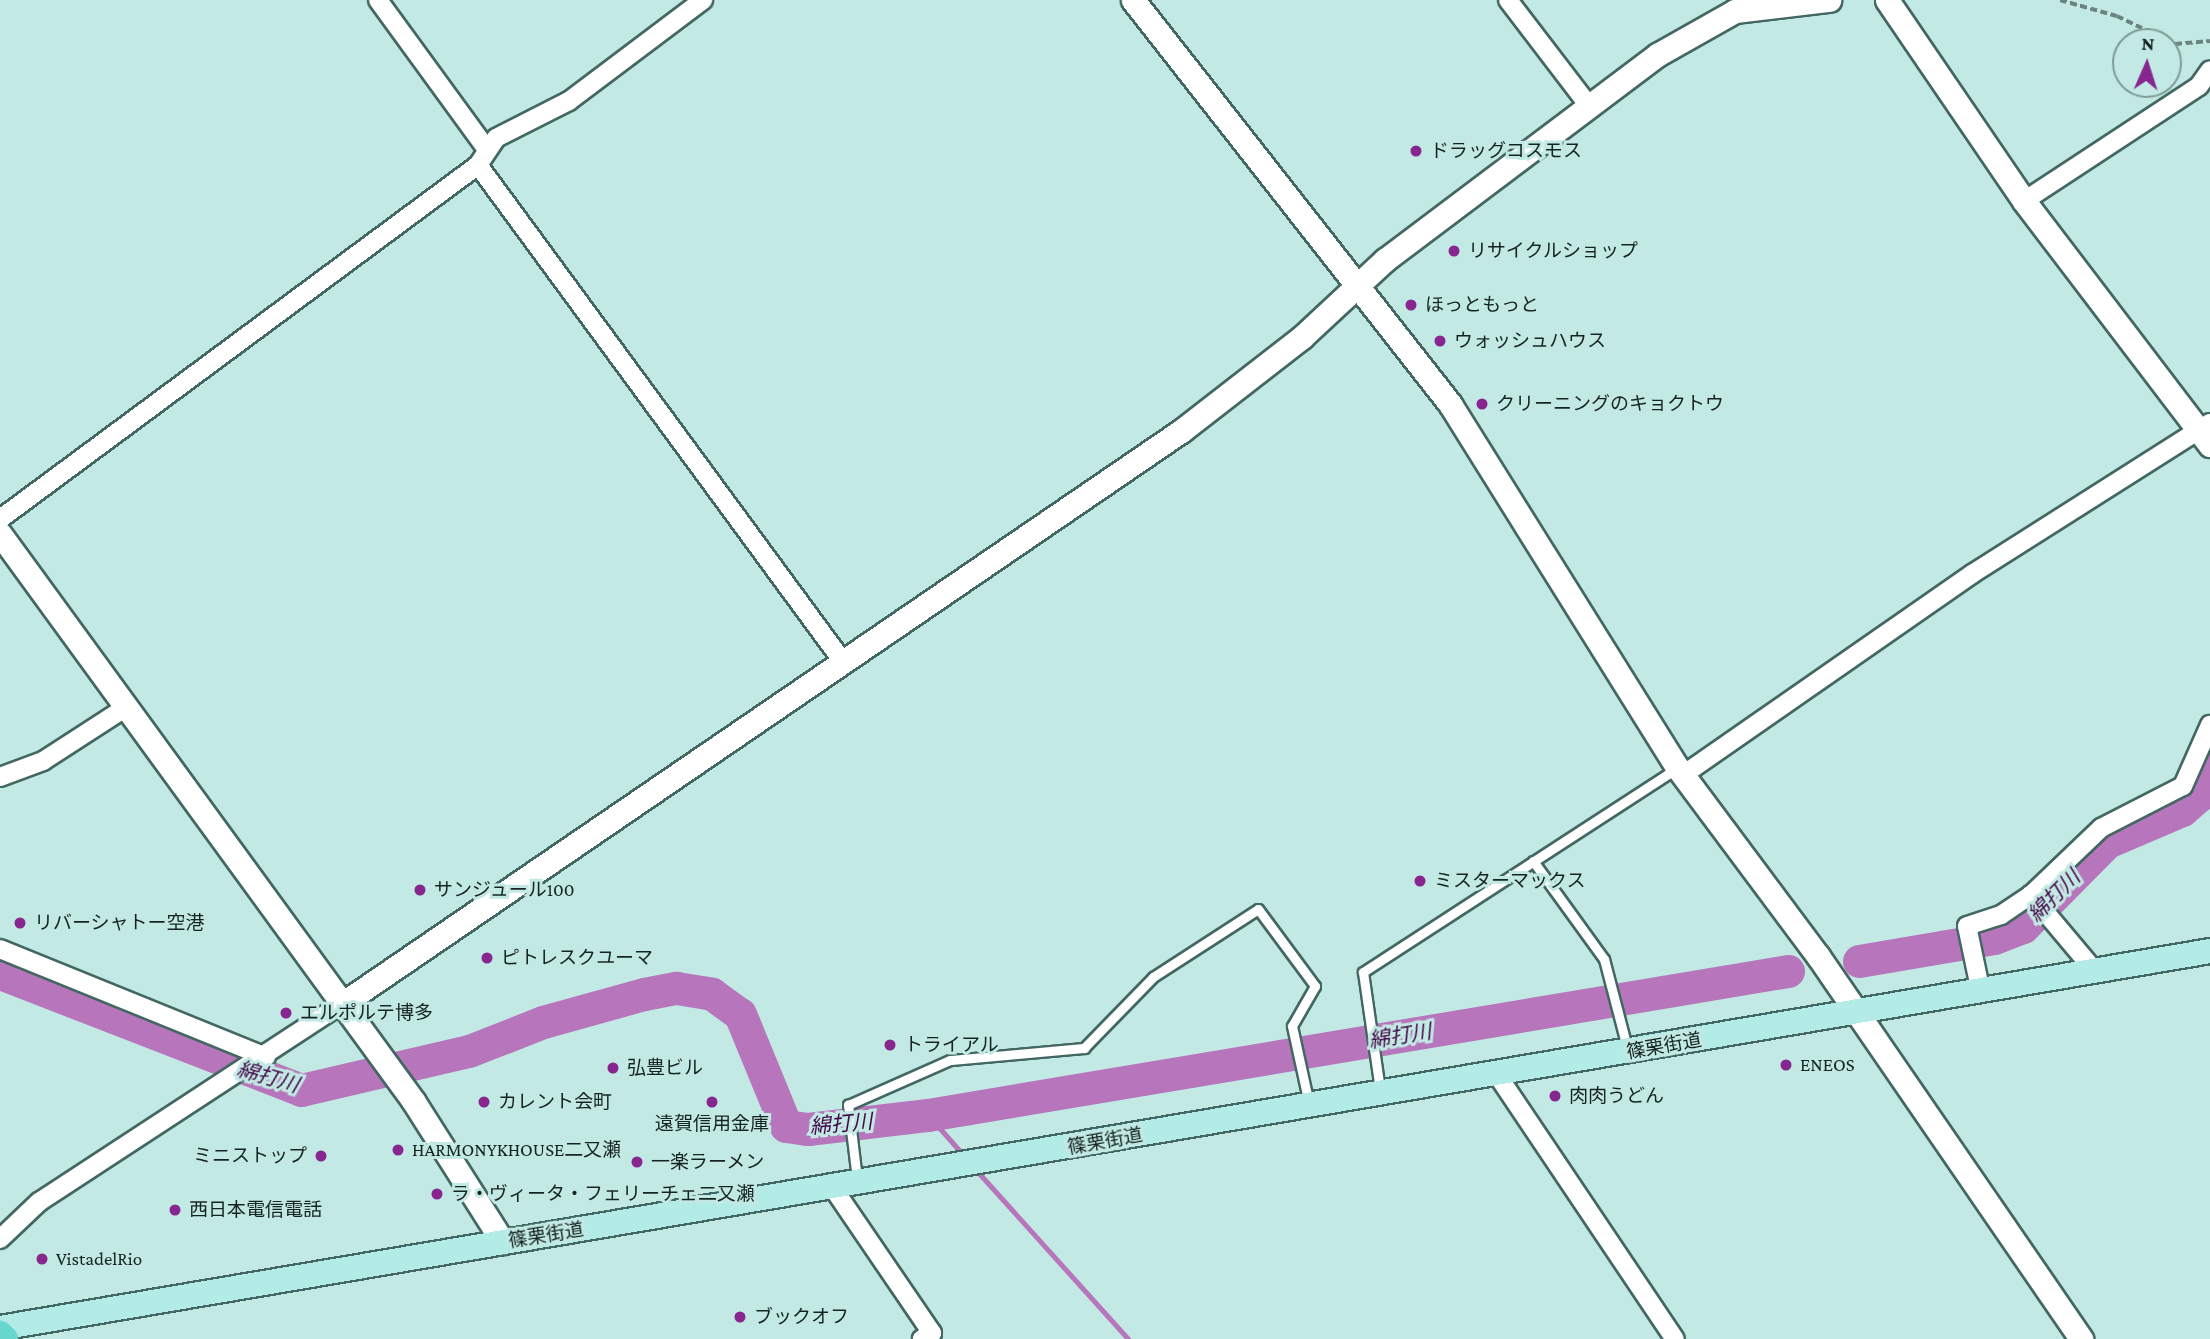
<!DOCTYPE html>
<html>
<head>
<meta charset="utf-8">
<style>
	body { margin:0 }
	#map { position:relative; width:2210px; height:1339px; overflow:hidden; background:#c2e9e3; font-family:"Crimson Pro","Noto Sans JP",serif }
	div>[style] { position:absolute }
	.stream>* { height:5px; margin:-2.5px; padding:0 2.5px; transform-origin:2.5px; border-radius:2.5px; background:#b776bb }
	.river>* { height:33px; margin:-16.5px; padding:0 16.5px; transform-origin:16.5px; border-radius:16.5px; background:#b776bb }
	.path>* { height:3.5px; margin-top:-1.75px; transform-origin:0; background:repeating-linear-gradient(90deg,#6a8481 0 7px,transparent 0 10.5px) }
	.roads { filter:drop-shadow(2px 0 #436762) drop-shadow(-2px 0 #436762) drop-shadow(0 2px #436762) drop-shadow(0 -2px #436762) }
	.service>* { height:9px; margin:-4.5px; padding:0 4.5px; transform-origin:4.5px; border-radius:4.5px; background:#fff }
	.minor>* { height:18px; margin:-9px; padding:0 9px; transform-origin:9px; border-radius:9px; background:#fff }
	.tertiary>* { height:23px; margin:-11.5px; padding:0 11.5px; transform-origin:11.5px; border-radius:11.5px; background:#fff }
	.secondary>* { height:24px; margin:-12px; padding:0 12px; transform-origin:12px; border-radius:12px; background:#b3ebe6 }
	.primary>* { height:28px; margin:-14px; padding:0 14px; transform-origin:14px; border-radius:14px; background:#67d6cd }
	.dots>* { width:19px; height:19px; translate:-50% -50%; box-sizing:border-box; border:4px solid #c2e9e3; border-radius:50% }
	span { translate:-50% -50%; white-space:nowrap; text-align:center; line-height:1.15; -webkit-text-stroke:6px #c2e9e3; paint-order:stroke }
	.poi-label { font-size:19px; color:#152422 }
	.left { translate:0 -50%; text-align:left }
	.right { translate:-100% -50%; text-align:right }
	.street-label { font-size:19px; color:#152422 }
	.water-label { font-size:21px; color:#440649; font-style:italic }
	.north { position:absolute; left:2112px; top:28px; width:70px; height:70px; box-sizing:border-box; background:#c2e9e3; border:2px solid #7d9a96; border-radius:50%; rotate:3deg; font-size:19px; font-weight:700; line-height:28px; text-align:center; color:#152422 }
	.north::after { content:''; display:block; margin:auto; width:24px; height:32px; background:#87268f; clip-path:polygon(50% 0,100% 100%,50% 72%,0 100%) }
</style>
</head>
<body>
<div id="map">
	<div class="stream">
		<div style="left:928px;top:1115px;width:56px;rotate:48.6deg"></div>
		<div style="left:976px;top:1170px;width:227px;rotate:48deg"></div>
	</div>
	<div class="river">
		<div style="left:1859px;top:961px;width:137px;rotate:-9.7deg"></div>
		<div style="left:1994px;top:938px;width:31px;rotate:-21deg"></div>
		<div style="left:2023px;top:927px;width:120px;rotate:-45.3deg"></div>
		<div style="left:2107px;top:842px;width:82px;rotate:-23.1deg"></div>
		<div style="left:2182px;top:810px;width:21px;rotate:-41deg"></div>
		<div style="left:2198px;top:796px;width:32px;rotate:-68deg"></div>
		<div style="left:0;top:973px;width:323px;rotate:21.2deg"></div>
		<div style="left:301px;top:1090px;width:172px;rotate:-13.1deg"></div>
		<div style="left:469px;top:1051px;width:79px;rotate:-21.4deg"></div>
		<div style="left:543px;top:1022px;width:105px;rotate:-15.5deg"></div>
		<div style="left:644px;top:994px;width:33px;rotate:-11deg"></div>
		<div style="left:676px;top:988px;width:36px;rotate:9deg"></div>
		<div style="left:712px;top:994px;width:34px;rotate:36deg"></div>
		<div style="left:740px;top:1014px;width:121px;rotate:67.7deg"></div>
		<div style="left:786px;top:1126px;width:22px;rotate:8deg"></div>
		<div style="left:808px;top:1129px;width:121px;rotate:-6.7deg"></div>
		<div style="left:928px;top:1115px;width:872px;rotate:-9.51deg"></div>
	</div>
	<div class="path">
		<div style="left:2060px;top:0;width:59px;rotate:15.7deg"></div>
		<div style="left:2117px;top:16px;width:64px;rotate:25.8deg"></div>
		<div style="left:2175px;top:44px;width:35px;rotate:-5deg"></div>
	</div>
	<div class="roads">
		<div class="service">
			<div style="left:1533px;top:861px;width:121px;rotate:54.1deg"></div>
			<div style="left:1604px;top:959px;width:91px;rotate:75.4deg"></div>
			<div style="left:1380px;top:1090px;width:119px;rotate:-98.2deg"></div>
			<div style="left:1363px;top:972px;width:374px;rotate:-33deg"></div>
			<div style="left:857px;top:1179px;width:75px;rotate:-96.9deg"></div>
			<div style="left:848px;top:1105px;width:111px;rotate:-23.8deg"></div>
			<div style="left:950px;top:1060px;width:135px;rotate:-5.1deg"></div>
			<div style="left:1084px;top:1048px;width:99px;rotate:-45.8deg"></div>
			<div style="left:1153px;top:977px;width:125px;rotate:-32.9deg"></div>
			<div style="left:1258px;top:909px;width:96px;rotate:53.5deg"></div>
			<div style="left:1315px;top:986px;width:46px;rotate:119.9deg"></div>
			<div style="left:1292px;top:1026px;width:80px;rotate:77.7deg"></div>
		</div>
		<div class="minor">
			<div style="left:378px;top:0;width:183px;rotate:53.9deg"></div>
			<div style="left:1508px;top:0;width:133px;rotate:52.6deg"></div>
			<div style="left:478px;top:165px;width:618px;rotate:53.69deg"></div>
			<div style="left:2024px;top:201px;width:209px;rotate:-33.3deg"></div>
			<div style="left:2199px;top:86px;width:19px;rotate:-55deg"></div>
			<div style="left:0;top:519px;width:595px;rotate:-36.52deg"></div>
			<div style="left:478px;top:165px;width:32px;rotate:-56deg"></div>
			<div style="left:496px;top:138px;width:82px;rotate:-26.9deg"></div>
			<div style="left:569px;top:101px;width:168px;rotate:-37deg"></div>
			<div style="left:1683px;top:775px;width:352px;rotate:-34.8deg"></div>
			<div style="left:1972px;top:574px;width:282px;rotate:-32.4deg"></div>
			<div style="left:0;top:777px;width:46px;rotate:-20.4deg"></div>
			<div style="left:43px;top:761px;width:98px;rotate:-32.9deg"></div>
			<div style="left:0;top:949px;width:287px;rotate:22.1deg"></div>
			<div style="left:2093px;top:969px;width:97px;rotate:-130deg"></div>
			<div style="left:2031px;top:895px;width:97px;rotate:-43.7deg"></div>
			<div style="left:2101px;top:828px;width:92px;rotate:-27.1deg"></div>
			<div style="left:2183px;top:786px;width:67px;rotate:-66.1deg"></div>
			<div style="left:1980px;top:988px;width:63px;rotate:-101.8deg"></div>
			<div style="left:1967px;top:926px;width:36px;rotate:-18deg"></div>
			<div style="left:2001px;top:915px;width:36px;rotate:-34deg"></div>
			<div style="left:1498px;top:1076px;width:317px;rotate:56.1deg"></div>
			<div style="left:833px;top:1188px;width:176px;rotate:55.7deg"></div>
			<div style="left:932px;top:1333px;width:12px;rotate:149deg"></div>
			<div style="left:0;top:1239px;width:54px;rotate:-43.5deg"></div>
			<div style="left:39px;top:1202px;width:358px;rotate:-33.2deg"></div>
		</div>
		<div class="tertiary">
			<div style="left:1133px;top:0;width:514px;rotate:51.88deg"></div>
			<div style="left:1450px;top:404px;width:428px;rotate:58deg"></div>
			<div style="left:1677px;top:767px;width:236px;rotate:53.3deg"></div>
			<div style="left:1818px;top:956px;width:465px;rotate:55.5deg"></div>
			<div style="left:1887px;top:0;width:243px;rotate:55.7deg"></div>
			<div style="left:2024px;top:201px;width:307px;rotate:52.7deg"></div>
			<div style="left:0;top:534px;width:703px;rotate:53.91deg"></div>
			<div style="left:414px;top:1102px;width:166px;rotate:57.6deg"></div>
			<div style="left:339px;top:1006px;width:1020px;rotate:-34.33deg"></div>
			<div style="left:1181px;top:431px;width:153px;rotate:-37.8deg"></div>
			<div style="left:1302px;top:337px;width:113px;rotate:-42.9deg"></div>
			<div style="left:1385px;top:260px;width:341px;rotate:-37deg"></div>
			<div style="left:1657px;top:55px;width:90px;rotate:-29.4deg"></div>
			<div style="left:1735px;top:11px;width:95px;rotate:-6.7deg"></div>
		</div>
		<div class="secondary">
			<div style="left:0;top:1328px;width:2242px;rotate:-9.68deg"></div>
		</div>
		<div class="primary">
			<div style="left:0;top:1335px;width:6px;rotate:45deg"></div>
		</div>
	</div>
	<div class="dots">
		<div style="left:1416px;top:151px;background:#87268f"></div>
		<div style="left:1454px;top:251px;background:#87268f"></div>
		<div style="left:1411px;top:305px;background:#87268f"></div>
		<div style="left:1440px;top:341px;background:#87268f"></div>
		<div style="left:1482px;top:404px;background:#87268f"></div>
		<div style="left:1420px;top:881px;background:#87268f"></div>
		<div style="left:420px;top:890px;background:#87268f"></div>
		<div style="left:20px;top:923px;background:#87268f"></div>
		<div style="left:487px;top:958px;background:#87268f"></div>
		<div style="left:286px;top:1013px;background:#87268f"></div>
		<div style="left:890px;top:1045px;background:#87268f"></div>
		<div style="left:1786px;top:1065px;background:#87268f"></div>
		<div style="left:613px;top:1068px;background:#87268f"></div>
		<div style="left:1555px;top:1096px;background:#87268f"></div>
		<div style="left:484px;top:1102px;background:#87268f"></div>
		<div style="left:712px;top:1102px;background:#87268f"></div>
		<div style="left:398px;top:1150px;background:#87268f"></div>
		<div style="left:321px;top:1156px;background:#87268f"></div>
		<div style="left:637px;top:1162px;background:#87268f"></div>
		<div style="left:437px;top:1194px;background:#87268f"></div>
		<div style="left:175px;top:1210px;background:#87268f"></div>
		<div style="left:42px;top:1259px;background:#87268f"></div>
		<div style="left:740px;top:1317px;background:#87268f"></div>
	</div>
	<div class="poi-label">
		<span class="left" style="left:1430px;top:151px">ドラッグコスモス</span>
		<span class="left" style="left:1468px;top:251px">リサイクルショップ</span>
		<span class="left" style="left:1425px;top:305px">ほっともっと</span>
		<span class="left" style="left:1454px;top:341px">ウォッシュハウス</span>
		<span class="left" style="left:1496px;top:404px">クリーニングのキョクトウ</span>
		<span class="left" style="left:1434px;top:881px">ミスターマックス</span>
		<span class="left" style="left:434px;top:890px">サンジュール100</span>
		<span class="left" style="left:34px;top:923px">リバーシャトー空港</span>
		<span class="left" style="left:501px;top:958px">ピトレスクユーマ</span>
		<span class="left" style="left:300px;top:1013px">エルポルテ博多</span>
		<span class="left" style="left:904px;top:1045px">トライアル</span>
		<span class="left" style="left:1800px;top:1065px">ENEOS</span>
		<span class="left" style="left:627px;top:1068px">弘豊ビル</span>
		<span class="left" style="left:1569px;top:1096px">肉肉うどん</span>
		<span class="left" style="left:498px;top:1102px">カレント会町</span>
		<span style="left:712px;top:1124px">遠賀信用金庫</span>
		<span class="left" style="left:412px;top:1150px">HARMONYKHOUSE二又瀬</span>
		<span class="right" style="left:307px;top:1156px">ミニストップ</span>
		<span class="left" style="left:651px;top:1162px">一楽ラーメン</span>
		<span class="left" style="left:451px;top:1194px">ラ・ヴィータ・フェリーチェ二又瀬</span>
		<span class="left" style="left:189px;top:1210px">西日本電信電話</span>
		<span class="left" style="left:56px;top:1259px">VistadelRio</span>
		<span class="left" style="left:754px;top:1317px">ブックオフ</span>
	</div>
	<div class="street-label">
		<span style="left:1664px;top:1046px;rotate:-10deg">篠栗街道</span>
		<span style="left:1105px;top:1141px;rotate:-10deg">篠栗街道</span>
		<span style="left:546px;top:1235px;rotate:-9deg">篠栗街道</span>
	</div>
	<div class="water-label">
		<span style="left:2054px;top:896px;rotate:-45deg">綿打川</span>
		<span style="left:1400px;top:1036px;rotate:-9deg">綿打川</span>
		<span style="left:268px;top:1077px;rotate:16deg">綿打川</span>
		<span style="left:841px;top:1124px;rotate:-5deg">綿打川</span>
	</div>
	<div class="north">N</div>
</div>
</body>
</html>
